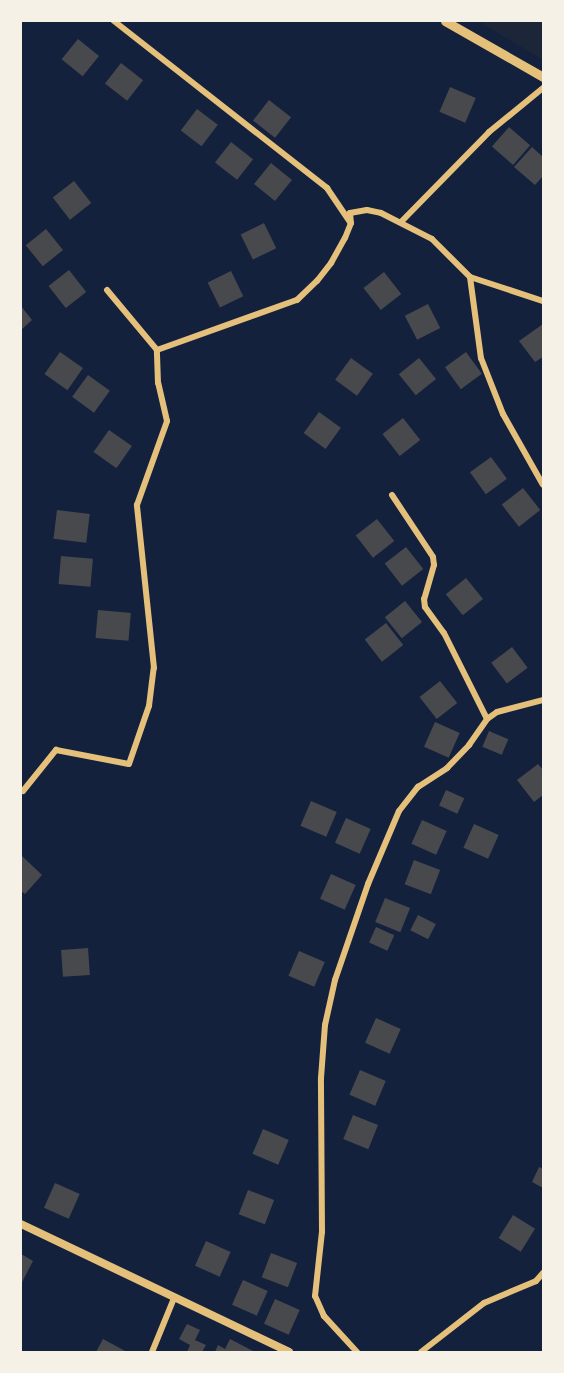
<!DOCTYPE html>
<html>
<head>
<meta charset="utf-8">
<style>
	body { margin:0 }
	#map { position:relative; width:564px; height:1373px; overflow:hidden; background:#14213d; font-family:"Titillium Web",sans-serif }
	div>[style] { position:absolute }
	.green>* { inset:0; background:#1d2539 }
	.building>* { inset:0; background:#48494c; transform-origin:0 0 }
	.minor>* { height:6px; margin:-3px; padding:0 3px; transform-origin:3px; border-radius:3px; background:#e5c07b }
	.tertiary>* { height:8px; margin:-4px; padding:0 4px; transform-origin:4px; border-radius:4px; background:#e5c07b }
	.primary>* { height:9px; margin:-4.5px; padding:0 4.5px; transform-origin:4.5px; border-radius:4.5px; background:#e5c07b }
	span { translate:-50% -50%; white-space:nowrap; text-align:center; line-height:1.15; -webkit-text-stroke:4.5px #f6f1e7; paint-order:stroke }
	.frame { position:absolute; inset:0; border:22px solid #f6f1e7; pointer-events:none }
</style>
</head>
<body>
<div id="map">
	<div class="green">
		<div style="clip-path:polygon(478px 21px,543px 21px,543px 60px)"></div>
	</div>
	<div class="building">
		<div style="left:78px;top:39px;width:27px;height:26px;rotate:39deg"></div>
		<div style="left:121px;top:63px;width:28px;height:26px;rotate:38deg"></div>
		<div style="left:450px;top:87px;width:28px;height:27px;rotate:23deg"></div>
		<div style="left:269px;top:100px;width:28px;height:26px;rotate:38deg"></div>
		<div style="left:197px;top:109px;width:26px;height:27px;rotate:37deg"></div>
		<div style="left:509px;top:127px;width:28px;height:26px;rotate:41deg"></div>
		<div style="left:231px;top:142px;width:28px;height:26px;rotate:38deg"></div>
		<div style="clip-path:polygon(532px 147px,543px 157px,543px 176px,535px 185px,514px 167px)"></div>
		<div style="left:271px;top:163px;width:27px;height:27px;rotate:39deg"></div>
		<div style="left:74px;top:181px;width:28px;height:27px;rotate:52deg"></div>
		<div style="left:264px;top:223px;width:28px;height:26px;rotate:64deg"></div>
		<div style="left:46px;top:229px;width:27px;height:26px;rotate:51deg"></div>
		<div style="left:69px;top:270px;width:28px;height:26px;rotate:52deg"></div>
		<div style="left:231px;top:271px;width:28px;height:26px;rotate:64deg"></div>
		<div style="left:384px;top:272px;width:28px;height:26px;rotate:52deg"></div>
		<div style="left:428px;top:304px;width:27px;height:26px;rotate:63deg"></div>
		<div style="clip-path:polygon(21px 306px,32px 320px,21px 330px)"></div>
		<div style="clip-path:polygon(543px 324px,543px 357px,535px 362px,519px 341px)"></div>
		<div style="left:60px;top:352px;width:28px;height:27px;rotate:35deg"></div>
		<div style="left:466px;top:352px;width:27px;height:26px;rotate:54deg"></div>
		<div style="left:351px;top:358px;width:27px;height:27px;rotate:36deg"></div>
		<div style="left:419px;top:358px;width:27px;height:26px;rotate:51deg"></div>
		<div style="left:88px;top:375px;width:27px;height:27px;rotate:36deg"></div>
		<div style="left:319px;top:412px;width:27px;height:26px;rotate:36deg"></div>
		<div style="left:403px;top:418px;width:28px;height:26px;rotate:52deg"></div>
		<div style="left:109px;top:430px;width:28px;height:27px;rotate:35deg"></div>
		<div style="left:491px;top:457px;width:27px;height:26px;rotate:54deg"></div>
		<div style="left:523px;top:488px;width:28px;height:27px;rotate:52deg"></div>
		<div style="left:57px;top:510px;width:33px;height:29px;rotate:7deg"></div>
		<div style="left:377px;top:519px;width:28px;height:27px;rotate:52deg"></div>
		<div style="left:406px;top:547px;width:28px;height:27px;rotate:52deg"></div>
		<div style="left:61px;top:556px;width:32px;height:28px;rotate:5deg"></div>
		<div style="left:466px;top:578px;width:27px;height:26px;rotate:51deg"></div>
		<div style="left:405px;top:601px;width:27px;height:26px;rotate:51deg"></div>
		<div style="left:98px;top:610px;width:33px;height:28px;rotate:5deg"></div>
		<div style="left:386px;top:623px;width:28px;height:27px;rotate:52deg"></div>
		<div style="left:512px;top:647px;width:26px;height:26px;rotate:53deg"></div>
		<div style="left:440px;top:681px;width:28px;height:26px;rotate:52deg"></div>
		<div style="left:435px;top:722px;width:27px;height:27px;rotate:24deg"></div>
		<div style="left:489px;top:731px;width:21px;height:17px;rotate:23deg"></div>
		<div style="clip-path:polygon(538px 764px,543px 770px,543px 795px,534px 802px,517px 780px)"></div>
		<div style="left:446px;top:790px;width:20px;height:17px;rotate:24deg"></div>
		<div style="left:311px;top:801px;width:28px;height:27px;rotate:23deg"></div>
		<div style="left:346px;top:818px;width:27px;height:27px;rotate:24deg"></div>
		<div style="left:422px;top:820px;width:27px;height:26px;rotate:24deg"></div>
		<div style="left:474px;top:824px;width:27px;height:26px;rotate:24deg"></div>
		<div style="clip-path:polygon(22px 856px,42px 875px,25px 894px,21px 891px)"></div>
		<div style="left:414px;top:860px;width:28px;height:26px;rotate:21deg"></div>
		<div style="left:331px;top:874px;width:27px;height:27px;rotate:24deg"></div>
		<div style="left:385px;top:898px;width:27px;height:26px;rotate:22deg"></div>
		<div style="left:418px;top:915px;width:20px;height:17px;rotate:27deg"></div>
		<div style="left:376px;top:927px;width:20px;height:17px;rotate:24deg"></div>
		<div style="left:88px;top:948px;width:27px;height:27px;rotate:86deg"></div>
		<div style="left:299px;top:951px;width:28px;height:27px;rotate:23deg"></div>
		<div style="left:376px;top:1018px;width:27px;height:27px;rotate:24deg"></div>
		<div style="left:360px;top:1070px;width:28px;height:27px;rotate:23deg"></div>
		<div style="left:353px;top:1115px;width:27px;height:26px;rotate:22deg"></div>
		<div style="left:263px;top:1129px;width:28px;height:27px;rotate:23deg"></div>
		<div style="clip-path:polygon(539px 1167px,543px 1169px,543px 1188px,532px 1182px)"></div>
		<div style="left:55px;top:1183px;width:27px;height:27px;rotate:24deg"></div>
		<div style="left:248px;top:1190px;width:28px;height:26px;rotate:21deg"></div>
		<div style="left:513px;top:1215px;width:26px;height:27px;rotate:32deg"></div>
		<div style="left:206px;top:1241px;width:27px;height:27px;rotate:24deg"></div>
		<div style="left:271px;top:1253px;width:28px;height:26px;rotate:21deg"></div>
		<div style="clip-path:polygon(21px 1254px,33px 1261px,21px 1284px)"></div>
		<div style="left:243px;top:1280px;width:27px;height:27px;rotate:24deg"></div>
		<div style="left:275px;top:1299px;width:27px;height:27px;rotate:24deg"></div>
		<div style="clip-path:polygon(187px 1324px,200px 1330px,195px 1340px,206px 1345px,202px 1352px,187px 1352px,190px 1345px,179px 1339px)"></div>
		<div style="clip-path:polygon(103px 1339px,127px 1352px,96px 1352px)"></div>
		<div style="clip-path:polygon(230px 1339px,255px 1352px,215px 1352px,218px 1345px,225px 1349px)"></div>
	</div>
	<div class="minor">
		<div style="left:114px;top:21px;width:271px;rotate:38.1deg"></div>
		<div style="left:327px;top:188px;width:41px;rotate:55.9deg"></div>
		<div style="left:401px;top:222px;width:126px;rotate:-45.6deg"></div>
		<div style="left:489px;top:132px;width:70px;rotate:-39.2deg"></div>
		<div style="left:470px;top:277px;width:82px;rotate:82.3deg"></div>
		<div style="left:481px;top:358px;width:60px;rotate:68.6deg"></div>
		<div style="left:503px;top:414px;width:81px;rotate:60.6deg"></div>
		<div style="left:107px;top:290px;width:78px;rotate:50.2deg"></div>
		<div style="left:157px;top:350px;width:149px;rotate:-19.7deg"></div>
		<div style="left:297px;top:300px;width:28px;rotate:-44deg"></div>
		<div style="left:317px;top:281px;width:23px;rotate:-52deg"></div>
		<div style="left:331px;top:263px;width:29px;rotate:-61deg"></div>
		<div style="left:345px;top:238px;width:16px;rotate:-68deg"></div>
		<div style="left:351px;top:223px;width:10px;rotate:-96deg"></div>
		<div style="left:350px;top:213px;width:17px;rotate:-10deg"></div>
		<div style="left:367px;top:210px;width:14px;rotate:12deg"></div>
		<div style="left:381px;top:213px;width:57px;rotate:27deg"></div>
		<div style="left:432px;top:239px;width:54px;rotate:45deg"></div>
		<div style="left:470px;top:277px;width:77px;rotate:18.2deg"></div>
		<div style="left:392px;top:495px;width:74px;rotate:56.5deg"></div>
		<div style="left:433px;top:557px;width:8px;rotate:83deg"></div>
		<div style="left:434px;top:565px;width:35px;rotate:106deg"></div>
		<div style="left:424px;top:599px;width:8px;rotate:83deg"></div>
		<div style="left:425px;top:607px;width:32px;rotate:54deg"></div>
		<div style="left:444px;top:633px;width:96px;rotate:63.4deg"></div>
		<div style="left:23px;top:791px;width:53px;rotate:-51.2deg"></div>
		<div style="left:56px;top:750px;width:74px;rotate:10.9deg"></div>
		<div style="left:129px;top:764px;width:61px;rotate:-71deg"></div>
		<div style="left:149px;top:706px;width:38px;rotate:-83deg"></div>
		<div style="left:154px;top:668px;width:164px;rotate:-96deg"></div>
		<div style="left:137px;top:505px;width:89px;rotate:-70.3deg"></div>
		<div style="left:167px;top:421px;width:39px;rotate:-103deg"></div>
		<div style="left:158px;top:383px;width:33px;rotate:-92deg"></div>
		<div style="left:152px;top:1352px;width:58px;rotate:-67.8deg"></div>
		<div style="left:357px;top:1352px;width:49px;rotate:-132.5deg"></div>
		<div style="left:324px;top:1316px;width:22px;rotate:-114deg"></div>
		<div style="left:315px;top:1296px;width:64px;rotate:-83.8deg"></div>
		<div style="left:322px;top:1232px;width:154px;rotate:-90.4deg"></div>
		<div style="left:321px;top:1078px;width:53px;rotate:-85.7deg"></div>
		<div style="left:325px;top:1025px;width:46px;rotate:-77.5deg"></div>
		<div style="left:335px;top:980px;width:102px;rotate:-71deg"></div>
		<div style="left:368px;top:884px;width:79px;rotate:-67deg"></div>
		<div style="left:399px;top:811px;width:31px;rotate:-52deg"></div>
		<div style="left:418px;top:787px;width:35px;rotate:-33deg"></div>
		<div style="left:447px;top:768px;width:32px;rotate:-46deg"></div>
		<div style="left:469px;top:745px;width:32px;rotate:-55deg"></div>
		<div style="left:487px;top:719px;width:12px;rotate:-35deg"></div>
		<div style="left:497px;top:712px;width:48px;rotate:-14.6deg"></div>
		<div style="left:421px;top:1352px;width:80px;rotate:-37.9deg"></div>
		<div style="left:484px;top:1303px;width:56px;rotate:-22.9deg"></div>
		<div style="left:536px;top:1281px;width:11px;rotate:-49deg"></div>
	</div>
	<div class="tertiary">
		<div style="left:21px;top:1224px;width:297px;rotate:25.5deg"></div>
	</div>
	<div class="primary">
		<div style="left:445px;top:21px;width:113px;rotate:29.7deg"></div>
	</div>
	<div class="frame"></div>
</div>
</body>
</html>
